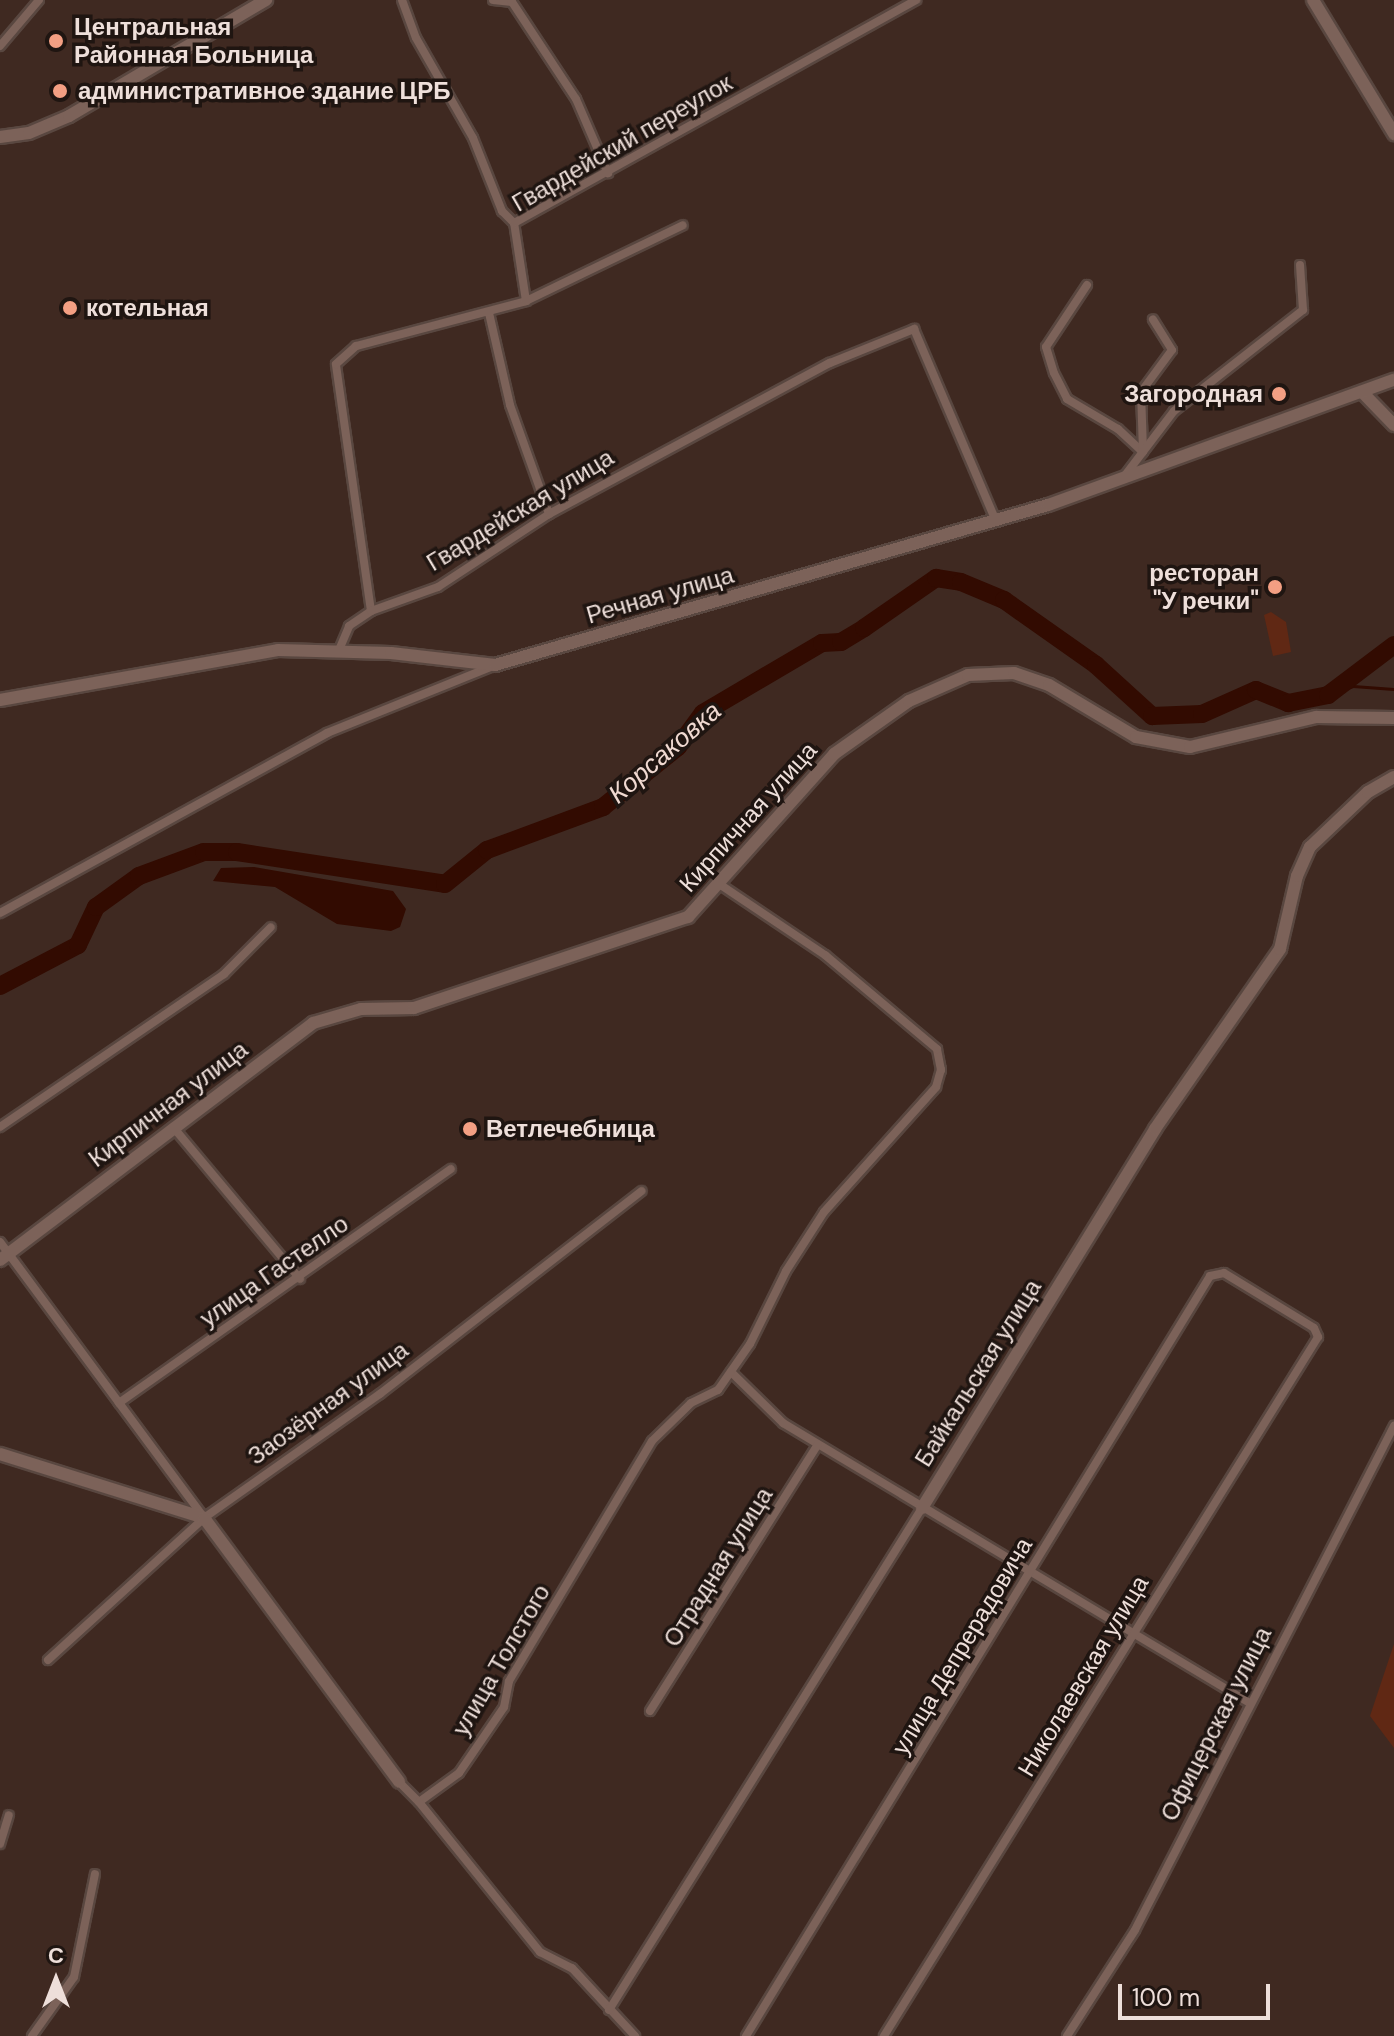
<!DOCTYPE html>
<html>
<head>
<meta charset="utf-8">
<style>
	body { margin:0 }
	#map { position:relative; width:1394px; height:2036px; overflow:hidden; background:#3f2921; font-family:"DM Sans",sans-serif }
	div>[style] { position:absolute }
	.green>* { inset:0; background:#602814 }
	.water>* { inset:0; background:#320b01 }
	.stream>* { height:3px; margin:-1.5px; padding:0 1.5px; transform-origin:1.5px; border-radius:1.5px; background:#320b01 }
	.river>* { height:18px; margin:-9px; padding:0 9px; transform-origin:9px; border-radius:9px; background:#320b01 }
	.roads { filter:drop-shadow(2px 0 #594740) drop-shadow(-2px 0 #594740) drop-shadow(0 2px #594740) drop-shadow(0 -2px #594740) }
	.street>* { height:8px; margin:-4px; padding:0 4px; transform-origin:4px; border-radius:4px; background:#7c6259 }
	.secondary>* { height:12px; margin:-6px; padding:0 6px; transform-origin:6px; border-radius:6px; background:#7c6259 }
	.dots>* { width:22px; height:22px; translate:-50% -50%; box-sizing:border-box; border:4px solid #1f1511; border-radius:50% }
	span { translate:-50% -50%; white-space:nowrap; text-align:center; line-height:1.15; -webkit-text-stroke:7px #1f1511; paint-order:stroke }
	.poi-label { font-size:24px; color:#eedfda; font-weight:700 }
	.left { translate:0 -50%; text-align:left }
	.right { translate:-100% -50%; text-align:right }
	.street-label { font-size:24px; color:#eedfda }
	.water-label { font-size:26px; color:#f0d9d1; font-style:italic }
	.north { position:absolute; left:16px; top:1940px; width:80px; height:80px; -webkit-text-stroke:6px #1f1511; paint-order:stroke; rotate:0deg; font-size:22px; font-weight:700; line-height:32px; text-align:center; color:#eedfda }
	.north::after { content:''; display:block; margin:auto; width:28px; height:36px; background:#eedfda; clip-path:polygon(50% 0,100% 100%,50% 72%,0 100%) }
	.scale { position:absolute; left:1118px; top:1984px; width:152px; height:36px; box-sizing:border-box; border:4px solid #eedfda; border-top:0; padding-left:10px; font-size:24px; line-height:28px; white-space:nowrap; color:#eedfda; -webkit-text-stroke:6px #1f1511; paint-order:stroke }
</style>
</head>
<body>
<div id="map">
	<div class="green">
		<div style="clip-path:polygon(1271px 612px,1286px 622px,1291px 652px,1273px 656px,1264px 615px)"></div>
		<div style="clip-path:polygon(1394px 1644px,1394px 1748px,1370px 1716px)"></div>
	</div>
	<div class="water">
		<div style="clip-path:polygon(254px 867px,393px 891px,406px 909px,400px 927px,391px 931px,337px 924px,275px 887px,213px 881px,221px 868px)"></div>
	</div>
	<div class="stream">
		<div style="left:1328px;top:695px;width:27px;rotate:-20deg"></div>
		<div style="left:1353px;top:686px;width:41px;rotate:4.2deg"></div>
	</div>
	<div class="river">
		<div style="left:0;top:986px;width:88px;rotate:-27.7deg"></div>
		<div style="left:78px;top:945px;width:42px;rotate:-64.7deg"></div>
		<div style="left:96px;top:907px;width:53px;rotate:-35.8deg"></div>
		<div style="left:139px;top:876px;width:69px;rotate:-20.3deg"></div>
		<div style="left:204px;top:852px;width:33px"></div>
		<div style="left:237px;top:852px;width:210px;rotate:8.7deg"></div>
		<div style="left:445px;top:884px;width:54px;rotate:-39deg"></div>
		<div style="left:487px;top:850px;width:124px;rotate:-20.3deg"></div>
		<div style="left:603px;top:807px;width:96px;rotate:-38.7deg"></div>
		<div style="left:678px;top:747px;width:42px;rotate:-53.7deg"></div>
		<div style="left:703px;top:713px;width:138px;rotate:-30.5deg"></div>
		<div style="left:822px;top:643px;width:19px;rotate:-3deg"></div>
		<div style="left:841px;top:642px;width:27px;rotate:-31deg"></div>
		<div style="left:864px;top:628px;width:88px;rotate:-34.8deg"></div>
		<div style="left:936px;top:578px;width:25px;rotate:9deg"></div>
		<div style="left:961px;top:582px;width:47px;rotate:22.7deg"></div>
		<div style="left:1004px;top:600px;width:113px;rotate:35.2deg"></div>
		<div style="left:1096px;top:665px;width:76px;rotate:42.3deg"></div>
		<div style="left:1152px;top:716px;width:50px;rotate:-2.3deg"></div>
		<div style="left:1202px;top:714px;width:59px;rotate:-24deg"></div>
		<div style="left:1256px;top:690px;width:35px;rotate:22deg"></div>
		<div style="left:1288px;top:703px;width:41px;rotate:-11.3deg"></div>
		<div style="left:1328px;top:695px;width:83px;rotate:-37.1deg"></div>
	</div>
	<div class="roads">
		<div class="street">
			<div style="left:402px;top:0;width:40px;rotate:69.8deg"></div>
			<div style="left:416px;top:38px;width:115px;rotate:60.3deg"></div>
			<div style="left:473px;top:138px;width:79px;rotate:68.3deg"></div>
			<div style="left:502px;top:211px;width:17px;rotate:45deg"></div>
			<div style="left:493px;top:0;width:19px;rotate:6deg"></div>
			<div style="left:512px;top:2px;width:116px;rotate:56.6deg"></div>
			<div style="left:576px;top:99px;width:81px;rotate:66.6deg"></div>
			<div style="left:0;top:46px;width:60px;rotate:-49.7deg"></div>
			<div style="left:1087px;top:285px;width:74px;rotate:123.5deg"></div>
			<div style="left:1046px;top:347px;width:27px;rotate:73deg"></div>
			<div style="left:1054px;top:373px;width:29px;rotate:63deg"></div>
			<div style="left:1067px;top:399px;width:59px;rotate:30.5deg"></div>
			<div style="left:1118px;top:429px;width:34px;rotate:43deg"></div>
			<div style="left:526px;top:301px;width:174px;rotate:-25.8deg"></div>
			<div style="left:489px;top:313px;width:94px;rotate:77.1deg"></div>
			<div style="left:510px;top:405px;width:116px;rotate:70.3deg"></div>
			<div style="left:1143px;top:451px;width:59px;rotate:-91.9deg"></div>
			<div style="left:1141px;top:392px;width:52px;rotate:-53.6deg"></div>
			<div style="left:1172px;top:350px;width:36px;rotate:-122deg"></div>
			<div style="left:1123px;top:478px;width:84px;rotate:-52.7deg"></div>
			<div style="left:1174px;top:411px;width:164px;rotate:-38.1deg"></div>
			<div style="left:1303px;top:310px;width:45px;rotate:-93.8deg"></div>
			<div style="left:371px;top:611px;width:249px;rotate:-98.1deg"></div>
			<div style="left:336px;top:364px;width:27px;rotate:-42deg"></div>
			<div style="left:356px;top:346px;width:176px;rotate:-14.8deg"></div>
			<div style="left:526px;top:301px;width:79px;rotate:-98.7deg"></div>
			<div style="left:514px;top:223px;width:460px;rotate:-29deg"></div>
			<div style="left:339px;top:650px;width:26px;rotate:-67deg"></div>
			<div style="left:349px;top:626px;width:27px;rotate:-34deg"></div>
			<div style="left:371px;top:611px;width:71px;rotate:-19.7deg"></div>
			<div style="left:438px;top:587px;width:133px;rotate:-33.3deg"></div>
			<div style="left:549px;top:514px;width:319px;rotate:-28.3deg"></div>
			<div style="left:830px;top:363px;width:91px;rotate:-22deg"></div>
			<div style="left:914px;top:329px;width:209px;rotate:66.9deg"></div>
			<div style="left:0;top:913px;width:373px;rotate:-28.8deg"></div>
			<div style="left:327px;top:733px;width:181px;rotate:-22deg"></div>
			<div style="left:0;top:1127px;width:271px;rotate:-34.3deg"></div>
			<div style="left:224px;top:974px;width:66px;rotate:-45deg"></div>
			<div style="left:173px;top:1127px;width:198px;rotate:50.1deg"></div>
			<div style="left:0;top:1242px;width:343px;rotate:53.5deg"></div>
			<div style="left:731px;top:1372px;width:73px;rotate:44.4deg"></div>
			<div style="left:783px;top:1423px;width:542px;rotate:30.96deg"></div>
			<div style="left:119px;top:1403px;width:406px;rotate:-35.2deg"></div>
			<div style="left:48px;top:1660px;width:211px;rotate:-42.3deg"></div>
			<div style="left:204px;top:1518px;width:215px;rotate:-35.2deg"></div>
			<div style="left:380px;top:1394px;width:331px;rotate:-37.8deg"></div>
			<div style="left:650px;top:1711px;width:315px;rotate:-57.8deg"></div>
			<div style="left:399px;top:1782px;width:28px;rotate:45deg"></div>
			<div style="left:419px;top:1802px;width:49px;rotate:-35.9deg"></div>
			<div style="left:459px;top:1773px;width:80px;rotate:-55.7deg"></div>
			<div style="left:504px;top:1707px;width:26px;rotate:-79deg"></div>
			<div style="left:509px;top:1681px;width:279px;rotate:-59.2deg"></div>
			<div style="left:652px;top:1441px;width:54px;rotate:-44.3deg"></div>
			<div style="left:691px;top:1403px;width:30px;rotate:-26deg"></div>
			<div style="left:718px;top:1390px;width:56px;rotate:-55.2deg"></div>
			<div style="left:750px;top:1344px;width:81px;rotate:-63.7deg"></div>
			<div style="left:786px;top:1271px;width:70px;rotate:-57.2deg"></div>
			<div style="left:824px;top:1212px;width:168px;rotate:-48.1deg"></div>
			<div style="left:936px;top:1087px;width:18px;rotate:-74deg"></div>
			<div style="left:941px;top:1070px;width:21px;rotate:-101deg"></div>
			<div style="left:937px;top:1049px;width:146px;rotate:-140deg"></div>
			<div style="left:825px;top:955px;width:129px;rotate:-146.1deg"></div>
			<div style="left:419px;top:1802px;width:193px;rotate:51.1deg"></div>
			<div style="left:540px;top:1952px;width:36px;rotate:27deg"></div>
			<div style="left:572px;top:1968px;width:93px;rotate:47.2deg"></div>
			<div style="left:0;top:1844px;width:30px;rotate:-73deg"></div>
			<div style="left:609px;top:2010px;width:592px;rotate:-58.06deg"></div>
			<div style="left:32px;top:2036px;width:72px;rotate:-54.6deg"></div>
			<div style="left:74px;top:1977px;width:105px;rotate:-78.5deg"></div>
			<div style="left:746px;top:2036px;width:890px;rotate:-58.59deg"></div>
			<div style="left:1210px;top:1276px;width:14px;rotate:-12deg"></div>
			<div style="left:1224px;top:1273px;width:105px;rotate:31.4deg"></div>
			<div style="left:1314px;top:1328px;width:10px;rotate:66deg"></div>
			<div style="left:1318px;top:1337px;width:823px;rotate:121.84deg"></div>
			<div style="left:1067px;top:2036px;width:126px;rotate:-57.3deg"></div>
			<div style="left:1135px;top:1930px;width:567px;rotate:-62.8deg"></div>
		</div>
		<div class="secondary">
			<div style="left:1313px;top:0;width:157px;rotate:58.8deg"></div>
			<div style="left:0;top:137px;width:29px;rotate:-8deg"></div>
			<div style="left:29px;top:133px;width:43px;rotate:-23deg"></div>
			<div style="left:69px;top:116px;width:229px;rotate:-30.5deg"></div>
			<div style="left:1362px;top:392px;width:46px;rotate:45.9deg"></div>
			<div style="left:0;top:700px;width:282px;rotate:-10.2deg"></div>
			<div style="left:278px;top:650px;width:113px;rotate:1.5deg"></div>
			<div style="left:391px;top:653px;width:105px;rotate:6.6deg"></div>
			<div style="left:495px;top:665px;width:576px;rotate:-16.14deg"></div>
			<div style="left:1048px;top:505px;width:368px;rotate:-19.9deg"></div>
			<div style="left:0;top:1260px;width:393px;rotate:-37.1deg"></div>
			<div style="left:313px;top:1023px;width:50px;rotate:-16.3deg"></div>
			<div style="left:361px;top:1009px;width:53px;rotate:-1.1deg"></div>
			<div style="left:414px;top:1008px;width:289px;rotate:-18.4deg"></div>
			<div style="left:688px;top:917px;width:219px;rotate:-48.1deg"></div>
			<div style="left:834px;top:754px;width:92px;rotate:-35.2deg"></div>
			<div style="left:909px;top:701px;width:64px;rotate:-23.8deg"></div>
			<div style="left:968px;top:675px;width:46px;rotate:-2.5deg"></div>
			<div style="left:1014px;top:673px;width:37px;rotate:19deg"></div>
			<div style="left:1049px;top:685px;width:101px;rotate:30.9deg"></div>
			<div style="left:1136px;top:737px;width:55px;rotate:10.5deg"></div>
			<div style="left:1190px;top:747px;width:130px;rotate:-13.4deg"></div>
			<div style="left:1316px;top:717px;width:78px;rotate:0.7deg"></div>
			<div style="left:0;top:1454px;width:214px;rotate:17.4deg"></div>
			<div style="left:204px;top:1518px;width:328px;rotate:53.5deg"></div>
			<div style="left:922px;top:1508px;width:445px;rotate:-58.4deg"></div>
			<div style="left:1155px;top:1129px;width:219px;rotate:-55.2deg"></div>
			<div style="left:1280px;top:949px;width:75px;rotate:-76.9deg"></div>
			<div style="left:1297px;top:876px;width:32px;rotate:-66deg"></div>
			<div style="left:1310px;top:847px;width:80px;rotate:-43.5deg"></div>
			<div style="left:1368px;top:792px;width:30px;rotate:-30deg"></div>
		</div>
	</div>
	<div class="dots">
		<div style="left:56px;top:41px;background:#f39f83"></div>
		<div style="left:60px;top:91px;background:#f39f83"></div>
		<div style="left:70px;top:308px;background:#f39f83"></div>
		<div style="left:1279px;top:394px;background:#f39f83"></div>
		<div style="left:1275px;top:587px;background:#f39f83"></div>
		<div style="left:470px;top:1129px;background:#f39f83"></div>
	</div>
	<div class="poi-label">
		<span class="left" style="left:74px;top:41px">Центральная<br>Районная Больница</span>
		<span class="left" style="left:78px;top:91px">административное здание ЦРБ</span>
		<span class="left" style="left:86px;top:308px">котельная</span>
		<span class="right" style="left:1263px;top:394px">Загородная</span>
		<span class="right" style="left:1259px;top:587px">ресторан<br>"У речки"</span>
		<span class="left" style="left:486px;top:1129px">Ветлечебница</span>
	</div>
	<div class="street-label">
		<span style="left:622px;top:143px;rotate:-30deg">Гвардейский переулок</span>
		<span style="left:520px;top:510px;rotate:-31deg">Гвардейская улица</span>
		<span style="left:660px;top:595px;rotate:-16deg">Речная улица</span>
		<span style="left:748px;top:817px;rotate:-48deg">Кирпичная улица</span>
		<span style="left:168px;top:1104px;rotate:-37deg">Кирпичная улица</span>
		<span style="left:274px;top:1271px;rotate:-35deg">улица Гастелло</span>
		<span style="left:978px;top:1373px;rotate:-58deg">Байкальская улица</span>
		<span style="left:328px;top:1403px;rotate:-36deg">Заозёрная улица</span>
		<span style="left:718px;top:1567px;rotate:-58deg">Отрадная улица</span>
		<span style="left:962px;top:1646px;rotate:-59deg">улица Депрерадовича</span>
		<span style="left:501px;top:1660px;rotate:-60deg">улица Толстого</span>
		<span style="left:1083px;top:1676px;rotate:-59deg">Николаевская улица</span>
		<span style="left:1216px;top:1724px;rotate:-63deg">Офицерская улица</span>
	</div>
	<div class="water-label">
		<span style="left:665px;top:753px;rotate:-41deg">Корсаковка</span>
	</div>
	<div class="north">С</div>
	<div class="scale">100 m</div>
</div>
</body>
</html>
